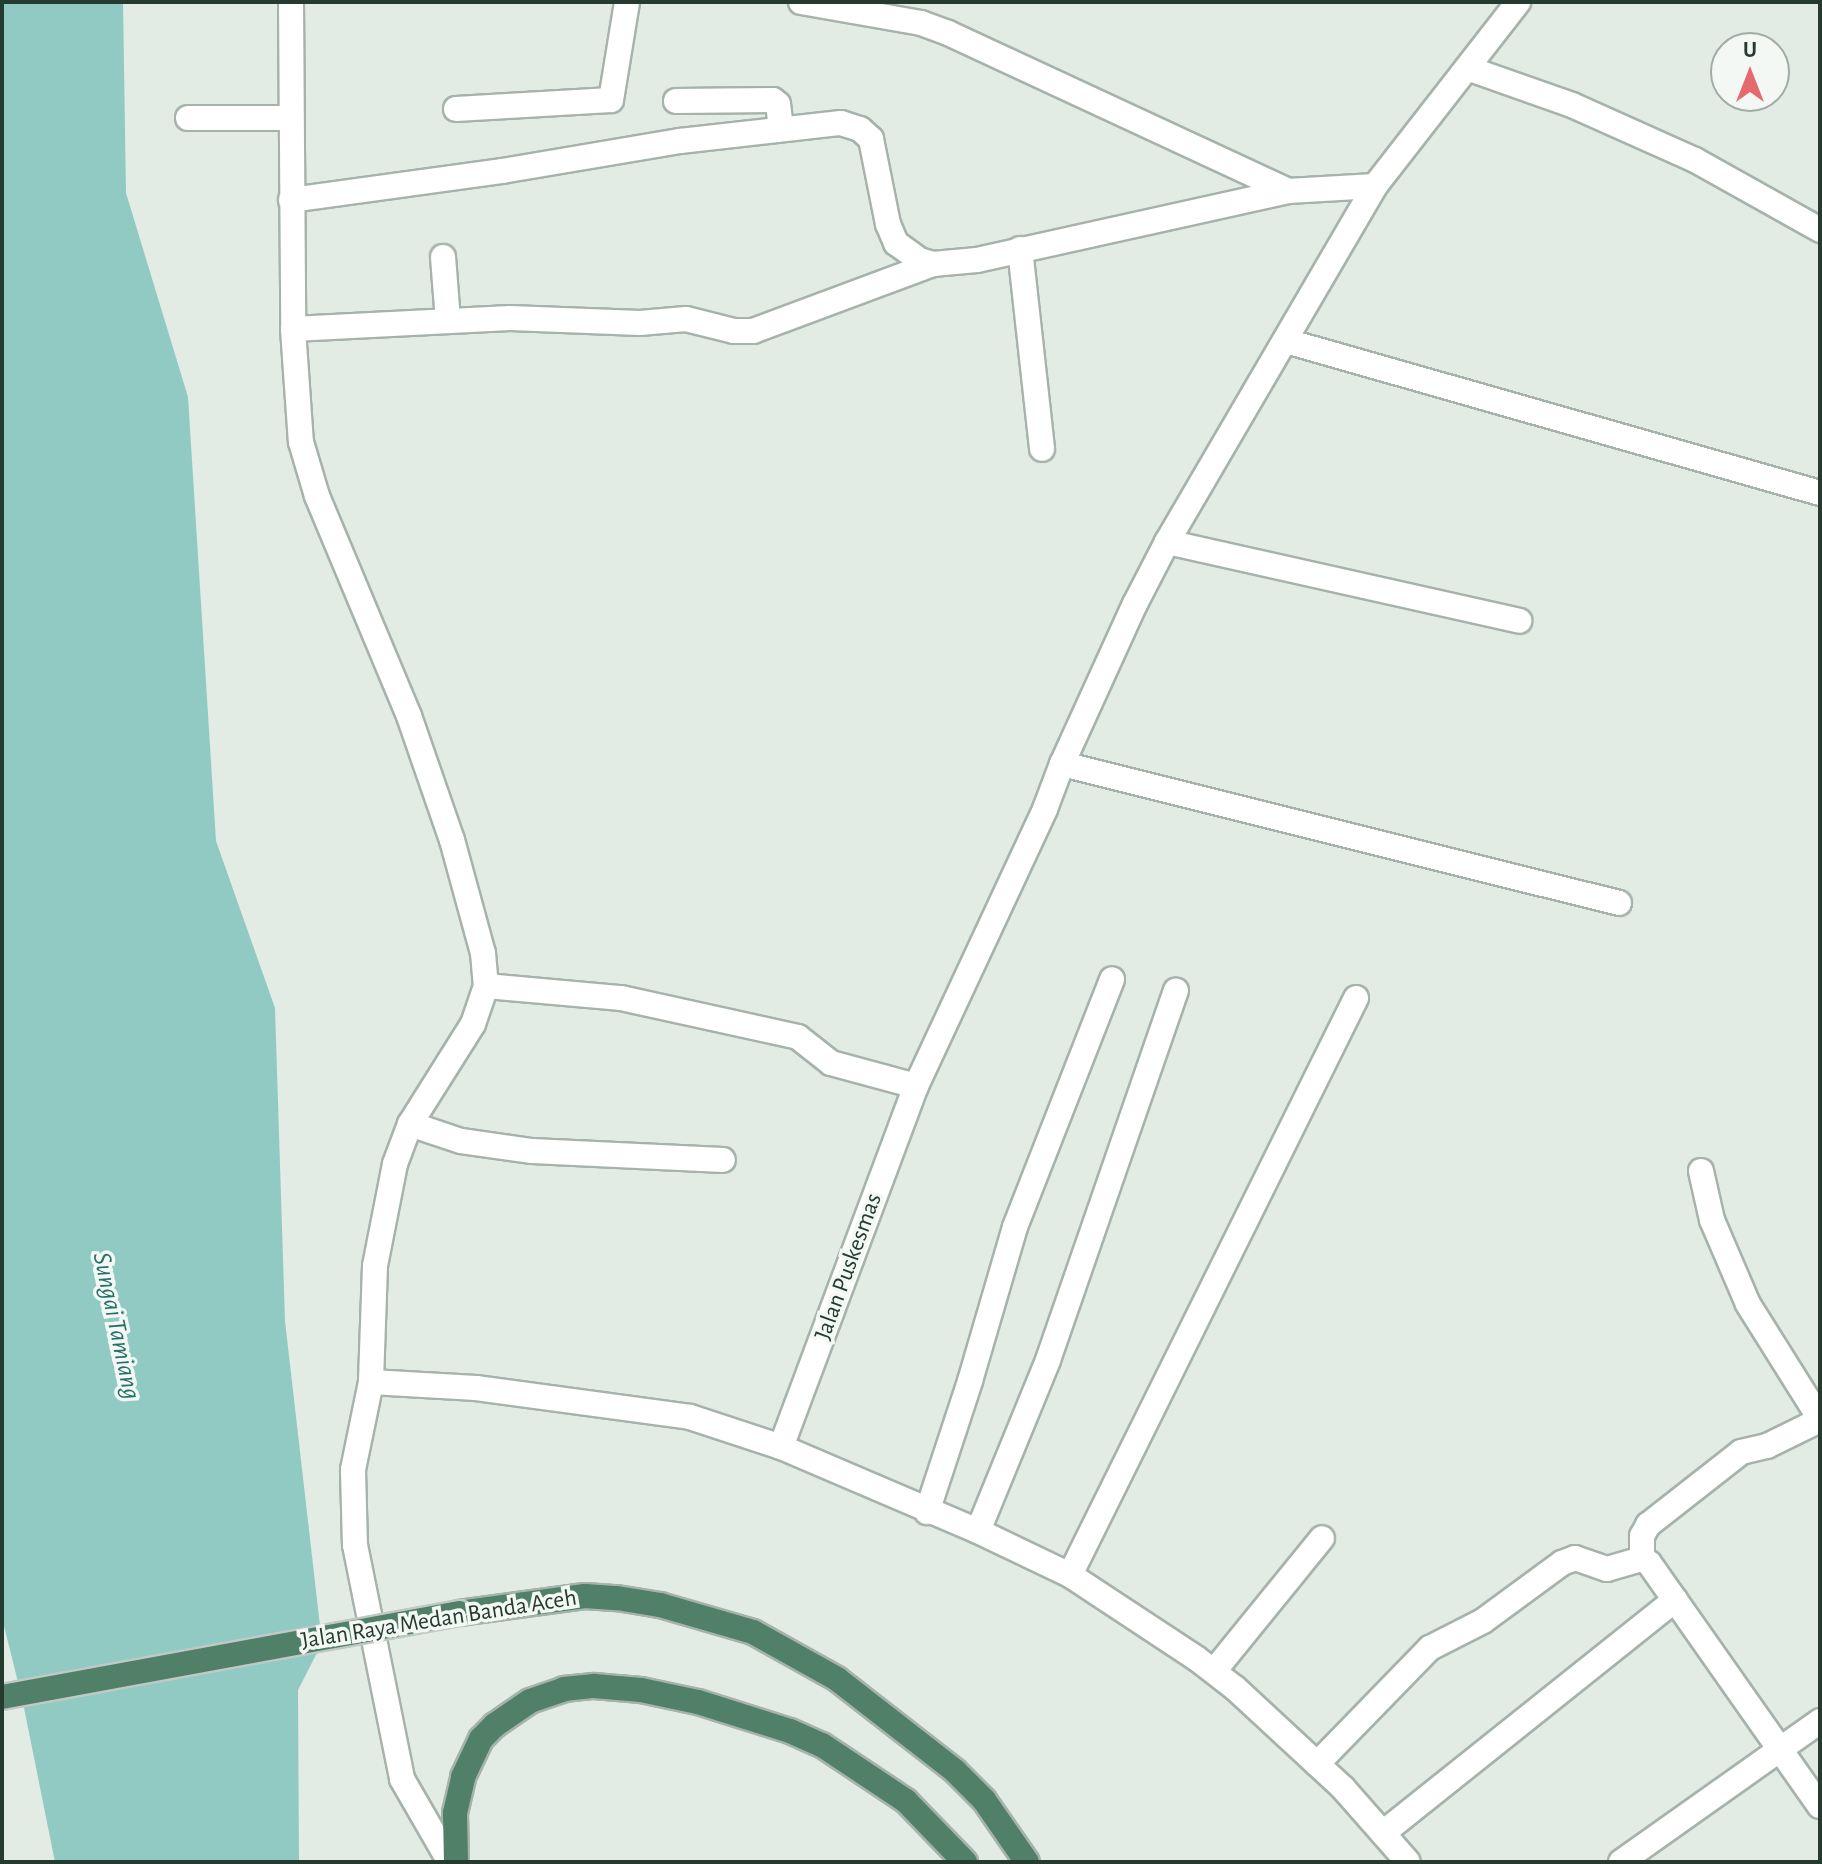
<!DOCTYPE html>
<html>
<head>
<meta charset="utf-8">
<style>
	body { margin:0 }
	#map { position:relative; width:1822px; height:1864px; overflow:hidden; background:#e3ebe5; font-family:"Alegreya Sans",sans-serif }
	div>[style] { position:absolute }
	.water>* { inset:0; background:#91cac3 }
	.roads { filter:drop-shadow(2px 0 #a6b3ab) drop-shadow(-2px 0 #a6b3ab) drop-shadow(0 2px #a6b3ab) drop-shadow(0 -2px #a6b3ab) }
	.minor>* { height:24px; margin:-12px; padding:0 12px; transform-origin:12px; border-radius:12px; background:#fff }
	.tertiary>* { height:24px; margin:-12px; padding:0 12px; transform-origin:12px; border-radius:12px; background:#fff }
	.trunk>* { height:24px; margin:-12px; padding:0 12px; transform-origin:12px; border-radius:12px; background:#508067 }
	.bridges { filter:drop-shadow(2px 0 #c2c8c5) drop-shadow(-2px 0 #c2c8c5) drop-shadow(0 2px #c2c8c5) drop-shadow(0 -2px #c2c8c5) }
	.trunk-bridge>* { height:24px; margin:-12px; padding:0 12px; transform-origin:12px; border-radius:12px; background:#508067 }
	span { translate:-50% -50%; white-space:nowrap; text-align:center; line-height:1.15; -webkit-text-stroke:7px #f3f8f4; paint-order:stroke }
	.street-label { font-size:24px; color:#253b2f }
	.water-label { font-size:26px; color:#257068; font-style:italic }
	.frame { position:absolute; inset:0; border:4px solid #253b2f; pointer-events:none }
	.north { position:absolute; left:1710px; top:32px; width:80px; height:80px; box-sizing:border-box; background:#f3f8f4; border:2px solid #a1aca5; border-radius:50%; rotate:0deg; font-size:22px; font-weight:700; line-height:32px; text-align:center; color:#253b2f }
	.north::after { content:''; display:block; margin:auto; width:28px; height:36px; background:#e36a6e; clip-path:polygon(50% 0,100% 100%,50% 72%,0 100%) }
</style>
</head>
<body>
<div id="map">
	<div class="water">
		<div style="clip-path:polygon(2px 2px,123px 2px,126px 193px,188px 397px,216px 841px,275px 1008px,285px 1321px,322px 1643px,298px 1690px,299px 1862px,55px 1862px,22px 1698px,2px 1618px)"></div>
	</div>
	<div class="roads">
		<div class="minor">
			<div style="left:801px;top:2px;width:122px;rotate:9.9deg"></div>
			<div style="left:921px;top:23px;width:29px;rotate:20deg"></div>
			<div style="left:948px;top:33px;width:375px;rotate:24.9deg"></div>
			<div style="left:1467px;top:68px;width:111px;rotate:19.4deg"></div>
			<div style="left:1572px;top:105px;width:135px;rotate:24.1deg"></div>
			<div style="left:1695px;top:160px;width:143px;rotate:29.2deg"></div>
			<div style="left:676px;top:101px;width:97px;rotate:-0.6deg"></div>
			<div style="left:773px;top:100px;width:6px;rotate:39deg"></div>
			<div style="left:778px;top:104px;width:24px;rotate:83deg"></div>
			<div style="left:456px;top:109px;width:155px;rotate:-3.3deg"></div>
			<div style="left:611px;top:100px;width:99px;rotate:-80.7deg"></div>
			<div style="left:188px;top:118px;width:101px"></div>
			<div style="left:291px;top:200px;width:213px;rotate:-7.8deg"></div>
			<div style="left:502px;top:171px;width:181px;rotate:-9.6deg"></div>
			<div style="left:680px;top:141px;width:162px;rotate:-6.4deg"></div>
			<div style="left:841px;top:123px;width:20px;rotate:18deg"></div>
			<div style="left:860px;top:129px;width:15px;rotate:42deg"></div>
			<div style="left:871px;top:139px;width:87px;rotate:78.7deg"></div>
			<div style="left:888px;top:224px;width:21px;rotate:67deg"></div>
			<div style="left:896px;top:243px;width:29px;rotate:36deg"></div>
			<div style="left:919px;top:260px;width:15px;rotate:16deg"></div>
			<div style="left:1020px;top:249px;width:201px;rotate:83.7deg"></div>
			<div style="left:443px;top:257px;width:64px;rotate:85.5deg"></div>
			<div style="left:293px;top:329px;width:217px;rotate:-2.9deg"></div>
			<div style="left:510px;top:318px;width:130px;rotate:2.2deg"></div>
			<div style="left:640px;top:323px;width:46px;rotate:-5deg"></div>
			<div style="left:686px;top:319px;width:49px;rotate:14deg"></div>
			<div style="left:734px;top:331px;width:19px"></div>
			<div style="left:753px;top:331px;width:192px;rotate:-20.4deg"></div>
			<div style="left:933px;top:264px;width:44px;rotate:-5.2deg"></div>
			<div style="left:977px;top:260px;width:319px;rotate:-12.5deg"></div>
			<div style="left:1288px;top:191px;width:87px;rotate:-3.3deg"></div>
			<div style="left:1286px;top:341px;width:555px;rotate:15.89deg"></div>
			<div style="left:1167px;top:542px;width:361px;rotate:12.6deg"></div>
			<div style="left:1062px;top:764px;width:574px;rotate:14.01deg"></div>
			<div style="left:486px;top:986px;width:136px;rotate:5.1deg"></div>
			<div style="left:621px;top:998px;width:181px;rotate:12.4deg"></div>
			<div style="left:798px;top:1037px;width:42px;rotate:38.2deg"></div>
			<div style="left:831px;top:1063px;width:88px;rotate:15.1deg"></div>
			<div style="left:410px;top:1124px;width:54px;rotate:18.4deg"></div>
			<div style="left:461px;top:1141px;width:72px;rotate:8deg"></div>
			<div style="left:532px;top:1151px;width:191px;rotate:2.7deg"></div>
			<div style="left:1701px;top:1171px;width:50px;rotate:77.3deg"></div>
			<div style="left:1712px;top:1220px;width:91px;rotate:66.8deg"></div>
			<div style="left:1748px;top:1304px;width:136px;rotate:57.9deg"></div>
			<div style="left:927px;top:1512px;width:138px;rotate:-71.8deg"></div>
			<div style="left:970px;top:1381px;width:160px;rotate:-73.7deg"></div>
			<div style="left:1015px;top:1227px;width:266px;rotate:-68.6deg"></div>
			<div style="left:978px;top:1531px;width:185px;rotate:-67.7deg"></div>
			<div style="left:1048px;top:1360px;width:391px;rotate:-70.9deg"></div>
			<div style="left:1642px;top:1559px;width:23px;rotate:-90deg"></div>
			<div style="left:1642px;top:1536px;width:13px;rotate:-61deg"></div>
			<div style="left:1648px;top:1525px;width:118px;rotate:-38.1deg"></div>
			<div style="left:1741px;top:1452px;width:27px;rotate:-13deg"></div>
			<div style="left:1767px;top:1446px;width:59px;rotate:-26.1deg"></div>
			<div style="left:1070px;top:1575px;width:644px;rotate:-63.63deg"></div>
			<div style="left:1214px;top:1671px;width:171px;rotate:-50.9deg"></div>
			<div style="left:1317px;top:1764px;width:162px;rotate:-45.8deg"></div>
			<div style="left:1430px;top:1648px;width:59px;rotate:-27deg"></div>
			<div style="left:1483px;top:1621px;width:98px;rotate:-36.3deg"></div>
			<div style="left:1562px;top:1563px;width:14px;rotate:-21deg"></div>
			<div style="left:1575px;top:1558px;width:34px;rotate:19deg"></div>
			<div style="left:1607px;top:1569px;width:36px;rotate:-16deg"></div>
			<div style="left:1642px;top:1559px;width:8px;rotate:30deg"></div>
			<div style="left:1649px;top:1563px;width:297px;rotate:54.9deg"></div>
			<div style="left:1383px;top:1833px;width:374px;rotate:-38.6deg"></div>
		</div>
		<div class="tertiary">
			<div style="left:291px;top:2px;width:327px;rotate:89.6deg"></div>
			<div style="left:293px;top:329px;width:113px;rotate:86deg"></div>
			<div style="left:301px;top:442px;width:56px;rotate:73.5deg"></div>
			<div style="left:317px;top:496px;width:238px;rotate:67.3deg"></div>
			<div style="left:409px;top:716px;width:131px;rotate:70.9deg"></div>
			<div style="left:452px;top:840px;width:117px;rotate:74.7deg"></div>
			<div style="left:483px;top:953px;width:33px;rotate:85deg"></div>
			<div style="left:486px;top:986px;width:40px;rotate:108.9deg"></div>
			<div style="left:473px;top:1024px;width:118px;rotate:122.2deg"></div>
			<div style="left:410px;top:1124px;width:43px;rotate:110.6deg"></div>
			<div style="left:395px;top:1164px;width:104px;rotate:101.1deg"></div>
			<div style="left:375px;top:1266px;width:116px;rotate:92deg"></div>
			<div style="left:371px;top:1382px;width:90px;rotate:101.6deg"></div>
			<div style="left:353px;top:1470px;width:75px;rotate:88.5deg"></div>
			<div style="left:355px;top:1545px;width:239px;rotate:78.6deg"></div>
			<div style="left:402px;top:1779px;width:96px;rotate:60deg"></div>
			<div style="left:371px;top:1382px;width:105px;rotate:3.3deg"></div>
			<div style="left:476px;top:1388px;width:216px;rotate:7.7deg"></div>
			<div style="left:690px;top:1417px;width:96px;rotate:18.2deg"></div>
			<div style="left:781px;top:1447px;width:214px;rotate:23.1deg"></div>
			<div style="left:978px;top:1531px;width:102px;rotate:25.6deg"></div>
			<div style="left:1070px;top:1575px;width:151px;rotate:33.4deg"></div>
			<div style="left:1196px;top:1658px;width:49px;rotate:37.6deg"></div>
			<div style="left:1235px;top:1688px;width:147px;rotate:42.8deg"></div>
			<div style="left:1343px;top:1788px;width:98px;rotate:48.7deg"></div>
			<div style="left:781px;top:1447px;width:385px;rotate:-69.5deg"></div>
			<div style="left:916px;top:1086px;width:306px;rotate:-65deg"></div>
			<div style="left:1045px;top:809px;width:48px;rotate:-69.3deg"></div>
			<div style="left:1062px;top:764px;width:176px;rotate:-65.5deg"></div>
			<div style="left:1135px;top:604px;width:70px;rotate:-62.7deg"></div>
			<div style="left:1167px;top:542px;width:412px;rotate:-59.7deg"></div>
			<div style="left:1375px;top:186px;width:233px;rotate:-52.1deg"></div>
			<div style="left:1621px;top:1862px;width:244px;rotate:-35.3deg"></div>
		</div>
		<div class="trunk">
			<div style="left:459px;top:1613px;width:127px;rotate:-7.7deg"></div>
			<div style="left:585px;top:1596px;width:32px;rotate:4deg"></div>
			<div style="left:617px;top:1598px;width:44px;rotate:9.2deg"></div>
			<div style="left:660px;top:1605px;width:97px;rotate:16.2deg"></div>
			<div style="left:753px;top:1632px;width:96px;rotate:29.2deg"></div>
			<div style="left:837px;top:1679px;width:150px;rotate:37.9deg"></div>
			<div style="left:955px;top:1771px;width:41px;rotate:45deg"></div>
			<div style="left:984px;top:1800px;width:75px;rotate:55.3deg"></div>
			<div style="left:456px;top:1862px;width:49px;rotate:-91.2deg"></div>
			<div style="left:455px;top:1813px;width:37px;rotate:-77deg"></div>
			<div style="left:463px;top:1777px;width:42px;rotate:-64.7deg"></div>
			<div style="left:481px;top:1739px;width:20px;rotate:-45deg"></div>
			<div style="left:495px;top:1725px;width:42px;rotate:-34.4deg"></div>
			<div style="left:530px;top:1701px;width:36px;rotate:-19deg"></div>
			<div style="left:564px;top:1689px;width:30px;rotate:-6deg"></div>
			<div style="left:594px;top:1686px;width:47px;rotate:4.9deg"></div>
			<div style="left:641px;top:1690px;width:58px;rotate:11.9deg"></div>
			<div style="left:698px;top:1702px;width:96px;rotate:17.5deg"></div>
			<div style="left:790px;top:1731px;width:35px;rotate:24deg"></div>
			<div style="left:822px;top:1745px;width:101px;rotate:33.7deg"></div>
			<div style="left:906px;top:1801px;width:85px;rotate:46deg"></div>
		</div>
	</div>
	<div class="bridges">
		<div class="trunk-bridge">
			<div style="left:2px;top:1697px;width:465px;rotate:-10.4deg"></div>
		</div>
	</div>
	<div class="street-label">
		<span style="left:849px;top:1267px;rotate:-70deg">Jalan Puskesmas</span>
		<span style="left:439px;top:1620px;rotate:-9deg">Jalan Raya Medan Banda Aceh</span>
	</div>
	<div class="water-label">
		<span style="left:116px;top:1326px;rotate:78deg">Sungai Tamiang</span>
	</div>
	<div class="frame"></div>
	<div class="north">U</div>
</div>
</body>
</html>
